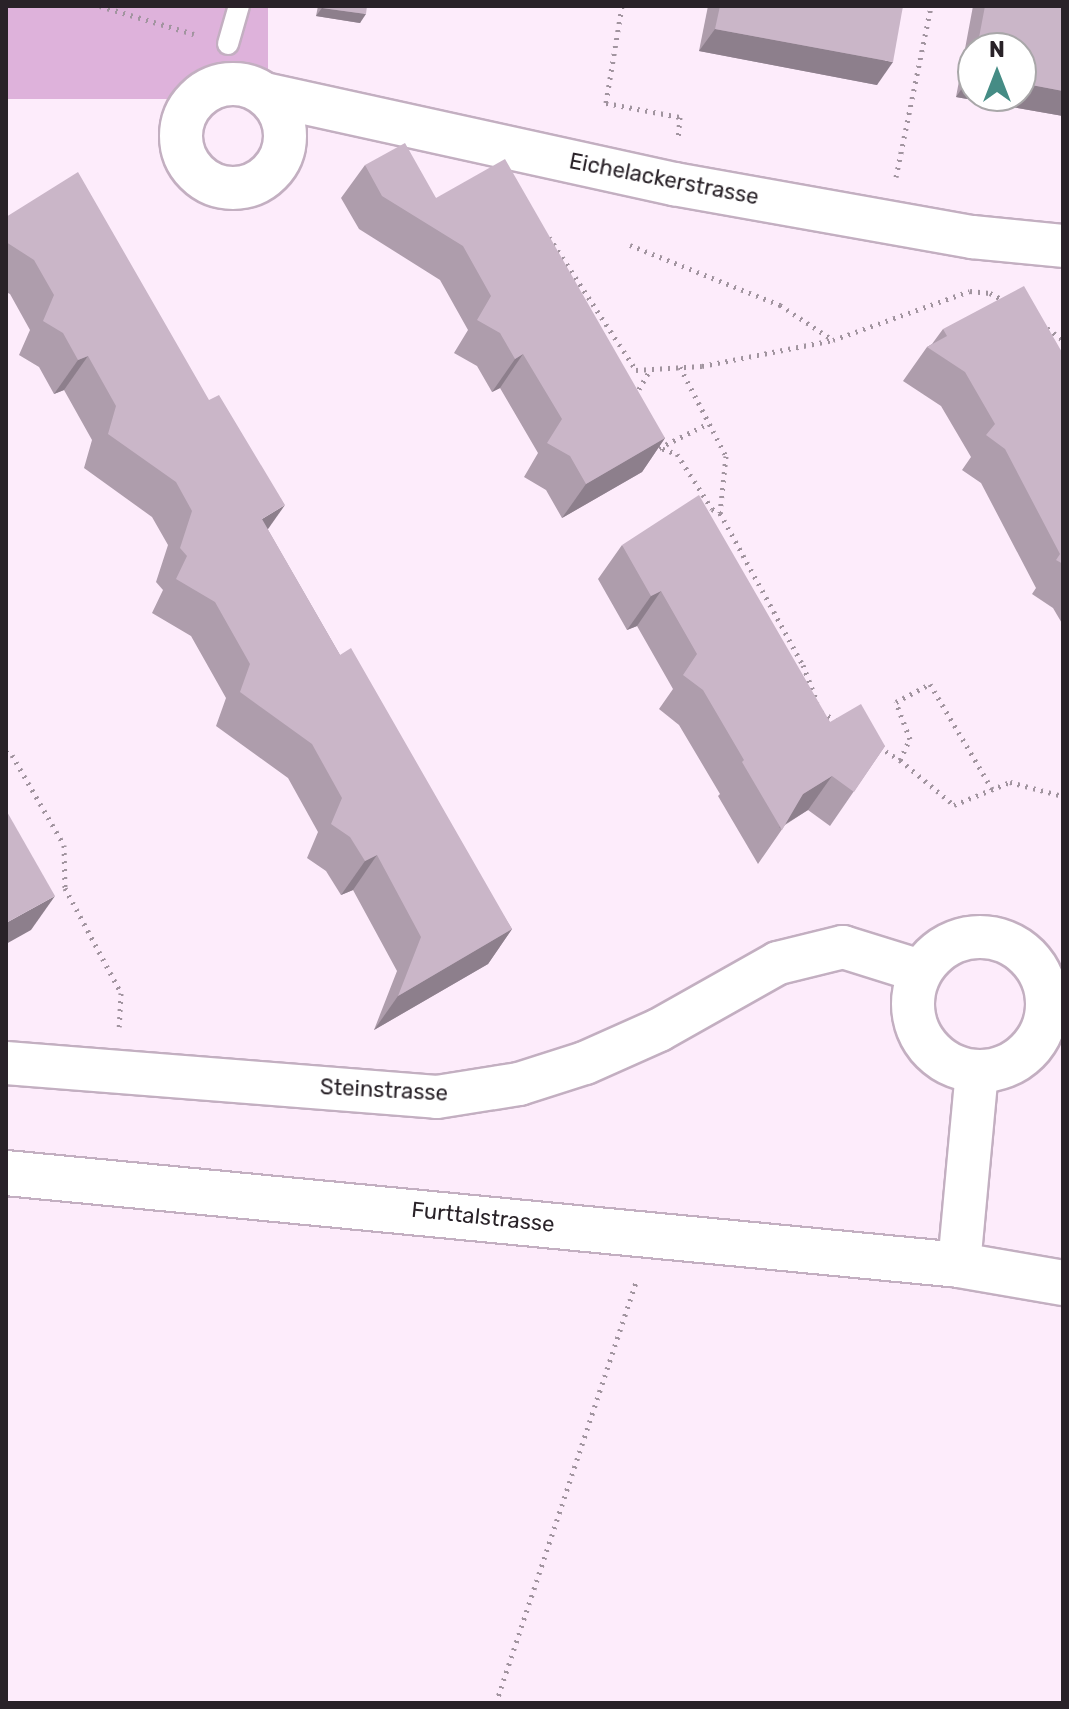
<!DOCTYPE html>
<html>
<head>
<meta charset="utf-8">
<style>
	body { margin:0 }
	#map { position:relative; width:1069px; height:1709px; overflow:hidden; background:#fdecfb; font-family:Rubik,sans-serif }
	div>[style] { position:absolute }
	.forest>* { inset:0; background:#deb2db; transform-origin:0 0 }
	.path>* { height:5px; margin-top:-2.5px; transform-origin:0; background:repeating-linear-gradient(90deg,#a1949f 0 2px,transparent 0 8px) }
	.roads { filter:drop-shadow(2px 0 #c3afc1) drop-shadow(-2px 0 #c3afc1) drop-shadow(0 2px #c3afc1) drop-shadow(0 -2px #c3afc1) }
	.service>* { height:20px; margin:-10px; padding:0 10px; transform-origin:10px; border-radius:10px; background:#fff }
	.minor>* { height:42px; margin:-21px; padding:0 21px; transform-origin:21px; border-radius:21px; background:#fff }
	.minor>.ring { margin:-21px; padding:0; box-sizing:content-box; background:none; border:42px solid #fff; border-radius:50% }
	.secondary>* { height:44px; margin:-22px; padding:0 22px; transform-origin:22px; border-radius:22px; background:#fff }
	.wall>* { inset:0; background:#ae9dac }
	.shaded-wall>* { inset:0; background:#8d7f8c }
	.building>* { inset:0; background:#cab6c8 }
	span { translate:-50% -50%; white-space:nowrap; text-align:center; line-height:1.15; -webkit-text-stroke:6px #fff; paint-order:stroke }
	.street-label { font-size:22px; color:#292228 }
	.frame { position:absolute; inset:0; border:8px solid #292228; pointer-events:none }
	.north { position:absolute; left:957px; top:32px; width:80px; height:80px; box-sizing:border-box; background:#fff; border:2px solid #a9a7a9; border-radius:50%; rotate:0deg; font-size:22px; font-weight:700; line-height:32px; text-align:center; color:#292228 }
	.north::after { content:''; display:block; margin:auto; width:28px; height:36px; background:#458c85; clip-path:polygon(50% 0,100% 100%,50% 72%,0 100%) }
</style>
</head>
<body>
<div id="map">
	<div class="forest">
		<div style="left:6px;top:6px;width:262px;height:93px"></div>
	</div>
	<div class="path">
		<div style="left:100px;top:6px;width:98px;rotate:16.6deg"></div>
		<div style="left:622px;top:6px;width:98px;rotate:99.4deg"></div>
		<div style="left:606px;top:103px;width:75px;rotate:10.7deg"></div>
		<div style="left:680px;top:117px;width:21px;rotate:95deg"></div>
		<div style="left:896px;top:177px;width:175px;rotate:-78.4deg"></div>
		<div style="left:549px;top:237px;width:159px;rotate:56.8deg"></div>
		<div style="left:636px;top:370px;width:66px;rotate:-3.5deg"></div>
		<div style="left:702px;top:366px;width:134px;rotate:-11.2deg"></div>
		<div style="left:833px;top:340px;width:145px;rotate:-19.7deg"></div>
		<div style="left:970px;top:291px;width:20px;rotate:6deg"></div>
		<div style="left:990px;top:293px;width:17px;rotate:28deg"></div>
		<div style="left:630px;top:245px;width:162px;rotate:21.8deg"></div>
		<div style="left:780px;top:305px;width:64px;rotate:33.4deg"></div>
		<div style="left:1047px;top:328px;width:20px;rotate:37deg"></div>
		<div style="left:680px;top:367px;width:100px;rotate:62.7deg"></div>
		<div style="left:726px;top:456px;width:57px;rotate:96deg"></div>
		<div style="left:720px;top:513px;width:173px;rotate:61.4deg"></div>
		<div style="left:803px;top:665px;width:40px;rotate:69deg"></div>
		<div style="left:635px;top:396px;width:30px;rotate:-60deg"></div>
		<div style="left:655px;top:446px;width:23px;rotate:20deg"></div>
		<div style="left:677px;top:454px;width:65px;rotate:57.5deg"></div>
		<div style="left:712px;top:509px;width:9px;rotate:27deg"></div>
		<div style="left:659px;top:448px;width:56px;rotate:-26.6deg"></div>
		<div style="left:821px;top:712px;width:22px;rotate:30deg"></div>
		<div style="left:879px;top:747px;width:25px;rotate:32deg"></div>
		<div style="left:900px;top:760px;width:70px;rotate:39.8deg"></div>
		<div style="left:954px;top:805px;width:61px;rotate:-22.3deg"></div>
		<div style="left:1010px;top:782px;width:55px;rotate:14.8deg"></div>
		<div style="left:6px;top:752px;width:7px;rotate:27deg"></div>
		<div style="left:12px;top:755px;width:104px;rotate:60deg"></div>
		<div style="left:64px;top:845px;width:43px;rotate:88.7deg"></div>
		<div style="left:65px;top:888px;width:119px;rotate:61.9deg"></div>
		<div style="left:121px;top:993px;width:34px;rotate:93deg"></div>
		<div style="left:900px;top:760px;width:23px;rotate:-65deg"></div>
		<div style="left:910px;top:739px;width:40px;rotate:-111deg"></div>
		<div style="left:896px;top:702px;width:38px;rotate:-28deg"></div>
		<div style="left:930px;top:684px;width:122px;rotate:59.4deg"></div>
		<div style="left:496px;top:1703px;width:447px;rotate:-71.6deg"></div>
	</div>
	<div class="roads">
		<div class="service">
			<div style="left:228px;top:44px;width:40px;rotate:-74deg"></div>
		</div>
		<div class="minor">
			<div class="ring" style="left:181px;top:84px;width:62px;height:62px"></div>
			<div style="left:269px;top:95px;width:415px;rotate:12.4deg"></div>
			<div style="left:674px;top:184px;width:303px;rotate:10.1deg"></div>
			<div style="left:972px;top:237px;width:91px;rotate:5.6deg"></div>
			<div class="ring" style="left:913px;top:937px;width:92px;height:92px"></div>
			<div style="left:6px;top:1063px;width:432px;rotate:4.5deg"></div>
			<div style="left:437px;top:1097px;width:83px;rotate:-9deg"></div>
			<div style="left:519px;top:1084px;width:69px;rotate:-17.7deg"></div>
			<div style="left:585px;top:1063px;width:81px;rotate:-24deg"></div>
			<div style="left:659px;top:1030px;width:137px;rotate:-29.4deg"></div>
			<div style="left:778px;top:963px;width:67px;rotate:-13.8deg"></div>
			<div style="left:843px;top:947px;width:81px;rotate:17.3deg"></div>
			<div style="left:959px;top:1265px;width:194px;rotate:-84.7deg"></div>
		</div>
		<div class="secondary">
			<div style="left:6px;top:1173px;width:957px;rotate:5.51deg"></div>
			<div style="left:959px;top:1265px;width:106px;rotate:9.8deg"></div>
		</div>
	</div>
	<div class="wall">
		<div style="clip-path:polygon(318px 6px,367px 6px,360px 23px,316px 16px)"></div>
		<div style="clip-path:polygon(708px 6px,903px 6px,877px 85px,699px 51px)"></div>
		<div style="clip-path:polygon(evenodd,973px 6px,1063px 6px,1063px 116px,956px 97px,973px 6px,973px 48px,1021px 48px,1021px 96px,973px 96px,973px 48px)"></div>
		<div style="clip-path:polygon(365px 165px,436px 198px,665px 438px,642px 472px,562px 518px,546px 490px,524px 477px,538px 453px,500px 388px,492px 392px,477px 366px,454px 353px,468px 330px,440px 280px,359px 229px,341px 198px)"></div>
		<div style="clip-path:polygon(6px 217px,268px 530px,340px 655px,512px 929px,488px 964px,374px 1030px,397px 971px,353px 890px,341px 895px,326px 871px,307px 858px,318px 832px,288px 778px,216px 726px,226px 698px,191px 636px,152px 613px,163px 590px,156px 582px,168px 545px,152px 517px,84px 468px,92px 440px,64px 390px,54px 394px,39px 367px,19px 355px,30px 330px,10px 294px,6px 292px)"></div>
		<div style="clip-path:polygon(943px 329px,1063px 354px,1063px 625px,1053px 608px,1032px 594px,1036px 588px,981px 483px,962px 470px,971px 457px,941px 406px,903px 381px,927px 347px,932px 344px)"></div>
		<div style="clip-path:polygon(622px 545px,830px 722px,885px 746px,830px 826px,808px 810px,785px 825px,758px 864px,718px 796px,720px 794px,679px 725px,659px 709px,673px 689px,637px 626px,627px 630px,598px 579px)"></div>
	</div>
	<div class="shaded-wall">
		<div style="clip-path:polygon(322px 8px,366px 14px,360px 23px,316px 16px)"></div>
		<div style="clip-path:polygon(715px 29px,893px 62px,877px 85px,699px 51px)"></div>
		<div style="clip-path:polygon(972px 74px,973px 96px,1021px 96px,1021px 83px,1063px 91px,1063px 116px,956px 97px)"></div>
		<div style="clip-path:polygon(523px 354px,500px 388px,492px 392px,515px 359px)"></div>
		<div style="clip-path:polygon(88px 356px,64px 390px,54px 394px,78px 360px)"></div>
		<div style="clip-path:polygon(665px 438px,642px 472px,562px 518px,586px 484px)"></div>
		<div style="clip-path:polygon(285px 505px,261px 539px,262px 519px)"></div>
		<div style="clip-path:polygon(661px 591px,637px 626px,627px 630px,651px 596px)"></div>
		<div style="clip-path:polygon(832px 776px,808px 810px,779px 828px,803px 794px)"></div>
		<div style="clip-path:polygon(377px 855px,353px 890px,341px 895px,365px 861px)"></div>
		<div style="clip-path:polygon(55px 896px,31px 930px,6px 944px,6px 923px)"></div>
		<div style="clip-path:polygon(512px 929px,488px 964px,374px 1030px,398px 996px)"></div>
	</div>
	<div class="building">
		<div style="clip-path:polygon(322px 6px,367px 6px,366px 14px,322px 8px)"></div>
		<div style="clip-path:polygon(720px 6px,903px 6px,893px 62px,715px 29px)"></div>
		<div style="clip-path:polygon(985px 6px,1063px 6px,1063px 91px,1021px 83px,1021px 48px,977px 48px)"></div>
		<div style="clip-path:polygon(405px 143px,436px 198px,505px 159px,665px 438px,586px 484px,570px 456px,547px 443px,562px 419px,523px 354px,515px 359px,500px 333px,477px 320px,491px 296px,463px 246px,382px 196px,365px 165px)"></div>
		<div style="clip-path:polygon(78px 172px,209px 400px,219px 395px,285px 505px,262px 519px,340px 655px,351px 648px,512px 929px,398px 996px,421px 937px,377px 855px,365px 861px,350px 837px,331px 824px,342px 798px,312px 744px,240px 692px,250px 664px,215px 602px,176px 579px,187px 556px,180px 548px,192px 511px,176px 482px,108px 434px,116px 406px,88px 356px,78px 360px,63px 333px,43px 321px,54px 295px,34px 260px,6px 242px,6px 217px)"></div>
		<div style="clip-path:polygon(1024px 286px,1063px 354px,1063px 564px,1056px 560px,1060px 554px,1005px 449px,986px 435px,995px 424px,965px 372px,927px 347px,947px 336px,943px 329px)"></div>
		<div style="clip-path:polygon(699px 495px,830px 722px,861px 704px,885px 746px,854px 792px,832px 776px,803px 794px,782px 830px,742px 762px,744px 760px,703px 690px,683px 675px,697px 654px,661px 591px,651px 596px,622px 545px)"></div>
		<div style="clip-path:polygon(6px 810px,55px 896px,6px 923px)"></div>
	</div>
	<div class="street-label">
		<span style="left:664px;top:179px;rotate:11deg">Eichelackerstrasse</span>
		<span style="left:384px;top:1090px;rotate:3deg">Steinstrasse</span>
		<span style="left:483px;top:1217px;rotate:6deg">Furttalstrasse</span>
	</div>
	<div class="frame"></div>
	<div class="north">N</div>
</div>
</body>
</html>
